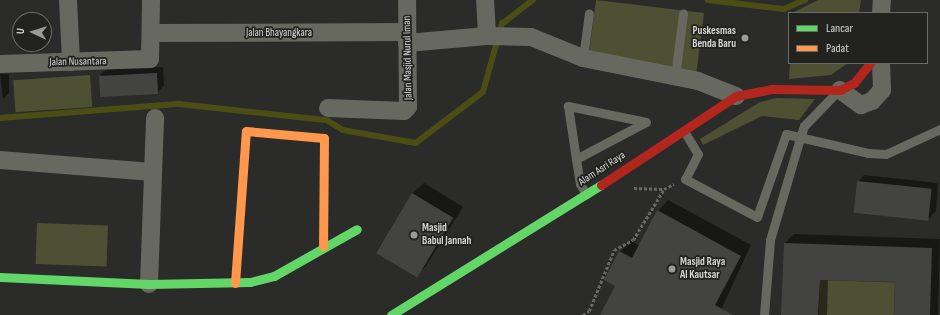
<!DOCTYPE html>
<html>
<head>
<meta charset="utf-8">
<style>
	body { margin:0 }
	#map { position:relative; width:940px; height:315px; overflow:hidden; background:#2b2b29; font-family:"Sofia Sans Condensed",sans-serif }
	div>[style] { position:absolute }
	.green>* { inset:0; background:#4e5033; transform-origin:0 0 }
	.shadow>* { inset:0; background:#0007 }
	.stream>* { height:5.5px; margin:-2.75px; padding:0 2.75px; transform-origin:2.75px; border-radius:2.75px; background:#4c4d14 }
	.building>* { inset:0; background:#434442; transform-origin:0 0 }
	.path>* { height:2.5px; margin-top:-1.25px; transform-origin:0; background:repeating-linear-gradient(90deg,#676863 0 3px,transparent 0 5px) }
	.lane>* { height:9px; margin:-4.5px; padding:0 4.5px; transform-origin:4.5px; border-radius:4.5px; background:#676860 }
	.street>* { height:18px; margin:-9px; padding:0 9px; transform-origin:9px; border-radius:9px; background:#676860 }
	.fast>* { height:9px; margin:-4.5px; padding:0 4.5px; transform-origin:4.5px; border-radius:4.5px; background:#63d668 }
	.slow>* { height:9px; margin:-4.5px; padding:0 4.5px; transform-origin:4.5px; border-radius:4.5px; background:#ff974d }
	.jam>* { height:9px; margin:-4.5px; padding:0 4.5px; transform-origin:4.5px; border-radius:4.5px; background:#b3261e }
	.dots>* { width:11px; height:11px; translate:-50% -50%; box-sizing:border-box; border:2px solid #22221f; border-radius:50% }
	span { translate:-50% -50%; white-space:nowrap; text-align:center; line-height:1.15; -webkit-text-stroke:3.5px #22221f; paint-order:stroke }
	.poi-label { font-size:11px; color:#d6d6d4; font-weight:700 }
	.right { translate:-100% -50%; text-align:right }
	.left { translate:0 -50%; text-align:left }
	.street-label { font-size:11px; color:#d6d6d4 }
	.legend { position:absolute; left:788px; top:12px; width:140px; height:52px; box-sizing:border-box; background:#22221f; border:1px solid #6a6a67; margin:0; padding:5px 7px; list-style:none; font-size:12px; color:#d6d6d4 }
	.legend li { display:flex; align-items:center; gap:8px; height:20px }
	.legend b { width:20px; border:1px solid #6a6a67 }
	.north { position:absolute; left:12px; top:12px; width:40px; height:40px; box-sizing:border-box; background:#22221f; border:1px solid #6a6a67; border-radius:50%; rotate:274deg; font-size:11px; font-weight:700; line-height:16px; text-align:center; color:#d6d6d4 }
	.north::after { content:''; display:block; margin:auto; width:14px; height:18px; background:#9a9a98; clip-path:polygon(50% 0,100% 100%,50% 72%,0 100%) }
</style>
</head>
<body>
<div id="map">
	<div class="green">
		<div style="clip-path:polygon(596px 0,704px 13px,696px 76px,589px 54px)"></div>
		<div style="clip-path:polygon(818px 0,861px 0,859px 13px,792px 13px)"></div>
		<div style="clip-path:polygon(790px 63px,848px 63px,831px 75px,789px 79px)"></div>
		<div style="left:90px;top:75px;width:32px;height:77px;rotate:86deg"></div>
		<div style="clip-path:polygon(776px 98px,815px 99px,799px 120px,762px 116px,703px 145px,700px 139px,760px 102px)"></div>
		<div style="left:37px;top:223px;width:71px;height:41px;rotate:2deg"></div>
		<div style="left:820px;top:280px;width:75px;height:35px;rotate:2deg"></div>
	</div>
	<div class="shadow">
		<div style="clip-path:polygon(163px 67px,164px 86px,157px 93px,100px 75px,107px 69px)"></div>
		<div style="clip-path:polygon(0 74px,9px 74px,9px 93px,3px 99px)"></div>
		<div style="clip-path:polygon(864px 175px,938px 183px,936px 211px,929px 218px,858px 182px)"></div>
		<div style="clip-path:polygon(424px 183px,463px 207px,426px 266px,415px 277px,376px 252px,413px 193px)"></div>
		<div style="clip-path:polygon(668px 200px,751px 245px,720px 312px,716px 315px,601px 315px,617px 285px,620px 252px,631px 241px,639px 245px,658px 211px)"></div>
		<div style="clip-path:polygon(794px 234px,940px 239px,938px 315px,895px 315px,896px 282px,828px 279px,827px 315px,782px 315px,785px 243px)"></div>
	</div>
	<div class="stream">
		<div style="left:708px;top:0;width:77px;rotate:6.8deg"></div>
		<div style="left:784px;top:9px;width:23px;rotate:-23deg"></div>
		<div style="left:0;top:118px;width:180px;rotate:-4.5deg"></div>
		<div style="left:179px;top:104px;width:149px;rotate:6.2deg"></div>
		<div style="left:327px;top:120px;width:19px;rotate:32deg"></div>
		<div style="left:343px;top:130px;width:74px;rotate:10.1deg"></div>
		<div style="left:416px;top:143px;width:84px;rotate:-37.3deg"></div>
		<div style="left:483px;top:92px;width:71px;rotate:-74.4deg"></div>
		<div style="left:502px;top:24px;width:39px;rotate:-38deg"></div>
	</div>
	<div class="building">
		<div style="left:157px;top:73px;width:21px;height:58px;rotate:87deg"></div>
		<div style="left:857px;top:181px;width:75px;height:32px;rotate:6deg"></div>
		<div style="left:412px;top:193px;width:48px;height:70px;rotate:31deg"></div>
		<div style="clip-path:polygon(657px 210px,741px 256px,715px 305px,733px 315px,600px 315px,615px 286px,604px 280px,619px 251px,632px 258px)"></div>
		<div style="clip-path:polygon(784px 243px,932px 248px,930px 315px,894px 315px,895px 282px,820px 280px,818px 315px,781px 315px)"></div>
	</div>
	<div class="path">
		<div style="left:634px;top:188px;width:30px;rotate:2deg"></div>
		<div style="left:664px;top:189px;width:11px;rotate:-27deg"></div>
		<div style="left:583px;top:315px;width:7px;rotate:-34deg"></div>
		<div style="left:589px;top:311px;width:66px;rotate:-67.7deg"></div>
		<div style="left:614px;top:250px;width:21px;rotate:-28deg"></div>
		<div style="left:633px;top:240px;width:60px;rotate:-58.7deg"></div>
	</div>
	<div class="lane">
		<div style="left:583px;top:58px;width:45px;rotate:-82.4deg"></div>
		<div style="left:675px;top:77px;width:64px;rotate:-82.8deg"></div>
		<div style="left:684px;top:131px;width:27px;rotate:59deg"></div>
		<div style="left:698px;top:154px;width:28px;rotate:117deg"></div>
		<div style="left:685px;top:179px;width:81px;rotate:27.8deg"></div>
		<div style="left:757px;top:217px;width:88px;rotate:-70.7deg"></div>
		<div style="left:786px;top:134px;width:84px;rotate:13deg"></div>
		<div style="left:868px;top:153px;width:18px;rotate:3deg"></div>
		<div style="left:886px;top:154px;width:60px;rotate:-24.8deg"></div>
		<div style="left:576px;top:159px;width:79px;rotate:-27.9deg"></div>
		<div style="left:646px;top:122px;width:80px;rotate:-168.4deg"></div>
		<div style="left:568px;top:106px;width:54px;rotate:81.4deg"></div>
		<div style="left:576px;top:159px;width:25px;rotate:81deg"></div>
		<div style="left:580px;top:184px;width:12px;rotate:59deg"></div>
		<div style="left:764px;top:315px;width:75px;rotate:-85.4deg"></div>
		<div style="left:770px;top:240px;width:106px;rotate:-73.6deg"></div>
		<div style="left:800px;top:138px;width:13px;rotate:-72deg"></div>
		<div style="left:804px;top:126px;width:46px;rotate:-45.9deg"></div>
	</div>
	<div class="street">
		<div style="left:68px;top:0;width:62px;rotate:87.2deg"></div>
		<div style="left:881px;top:13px;width:13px;rotate:-86deg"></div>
		<div style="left:151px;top:33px;width:256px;rotate:-0.2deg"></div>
		<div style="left:487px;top:36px;width:44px;rotate:1.3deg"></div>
		<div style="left:531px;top:37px;width:56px;rotate:22deg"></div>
		<div style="left:583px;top:58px;width:117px;rotate:11.3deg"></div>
		<div style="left:698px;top:81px;width:41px;rotate:21.5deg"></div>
		<div style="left:407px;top:43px;width:80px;rotate:-5deg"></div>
		<div style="left:487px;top:36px;width:36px;rotate:-93deg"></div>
		<div style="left:0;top:64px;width:150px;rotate:-1.9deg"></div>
		<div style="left:150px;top:59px;width:59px;rotate:-89deg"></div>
		<div style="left:840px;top:90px;width:26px;rotate:36deg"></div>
		<div style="left:861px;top:105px;width:12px;rotate:-20deg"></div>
		<div style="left:872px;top:101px;width:15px;rotate:-48deg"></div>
		<div style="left:882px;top:90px;width:27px;rotate:-92deg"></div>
		<div style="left:328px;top:108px;width:76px;rotate:2.3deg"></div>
		<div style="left:404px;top:111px;width:6px;rotate:-45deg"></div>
		<div style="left:408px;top:107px;width:107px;rotate:-90.5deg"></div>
		<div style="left:0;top:160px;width:153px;rotate:4.5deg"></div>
		<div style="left:149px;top:284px;width:166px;rotate:-87.9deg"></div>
	</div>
	<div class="fast">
		<div style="left:0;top:277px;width:149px;rotate:2.7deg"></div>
		<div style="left:149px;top:284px;width:101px;rotate:-1.1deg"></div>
		<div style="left:250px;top:282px;width:25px;rotate:-14deg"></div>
		<div style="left:274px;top:276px;width:95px;rotate:-29.5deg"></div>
		<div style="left:391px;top:315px;width:247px;rotate:-31.8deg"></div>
	</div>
	<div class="slow">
		<div style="left:235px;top:283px;width:152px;rotate:-85.9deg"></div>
		<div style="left:246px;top:131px;width:78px;rotate:5.1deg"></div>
		<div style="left:324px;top:138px;width:108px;rotate:90.5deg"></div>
	</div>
	<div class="jam">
		<div style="left:601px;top:185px;width:162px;rotate:-33.4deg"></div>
		<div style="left:736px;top:96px;width:36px;rotate:-11deg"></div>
		<div style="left:771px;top:89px;width:69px;rotate:0.8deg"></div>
		<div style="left:840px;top:90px;width:16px;rotate:-27deg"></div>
		<div style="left:854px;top:83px;width:26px;rotate:-51deg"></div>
	</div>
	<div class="dots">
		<div style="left:745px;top:38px;background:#9a9a98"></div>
		<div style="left:414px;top:235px;background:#9a9a98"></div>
		<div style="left:672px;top:269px;background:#9a9a98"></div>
	</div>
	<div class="poi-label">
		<span class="right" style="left:736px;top:38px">Puskesmas<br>Benda Baru</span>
		<span class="left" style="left:422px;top:235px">Masjid<br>Babul Jannah</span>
		<span class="left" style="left:680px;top:269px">Masjid Raya<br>Al Kautsar</span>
	</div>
	<div class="street-label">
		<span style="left:279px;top:33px">Jalan Bhayangkara</span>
		<span style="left:408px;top:58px;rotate:-91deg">Jalan Masjid Nurul Iman</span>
		<span style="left:78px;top:62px;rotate:-1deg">Jalan Nusantara</span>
		<span style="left:602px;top:169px;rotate:-33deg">Alam Asri Raya</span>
	</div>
	<ul class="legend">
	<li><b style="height:5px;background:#63d668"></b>Lancar</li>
	<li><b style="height:5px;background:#ff974d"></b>Padat</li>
	</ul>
	<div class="north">U</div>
</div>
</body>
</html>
